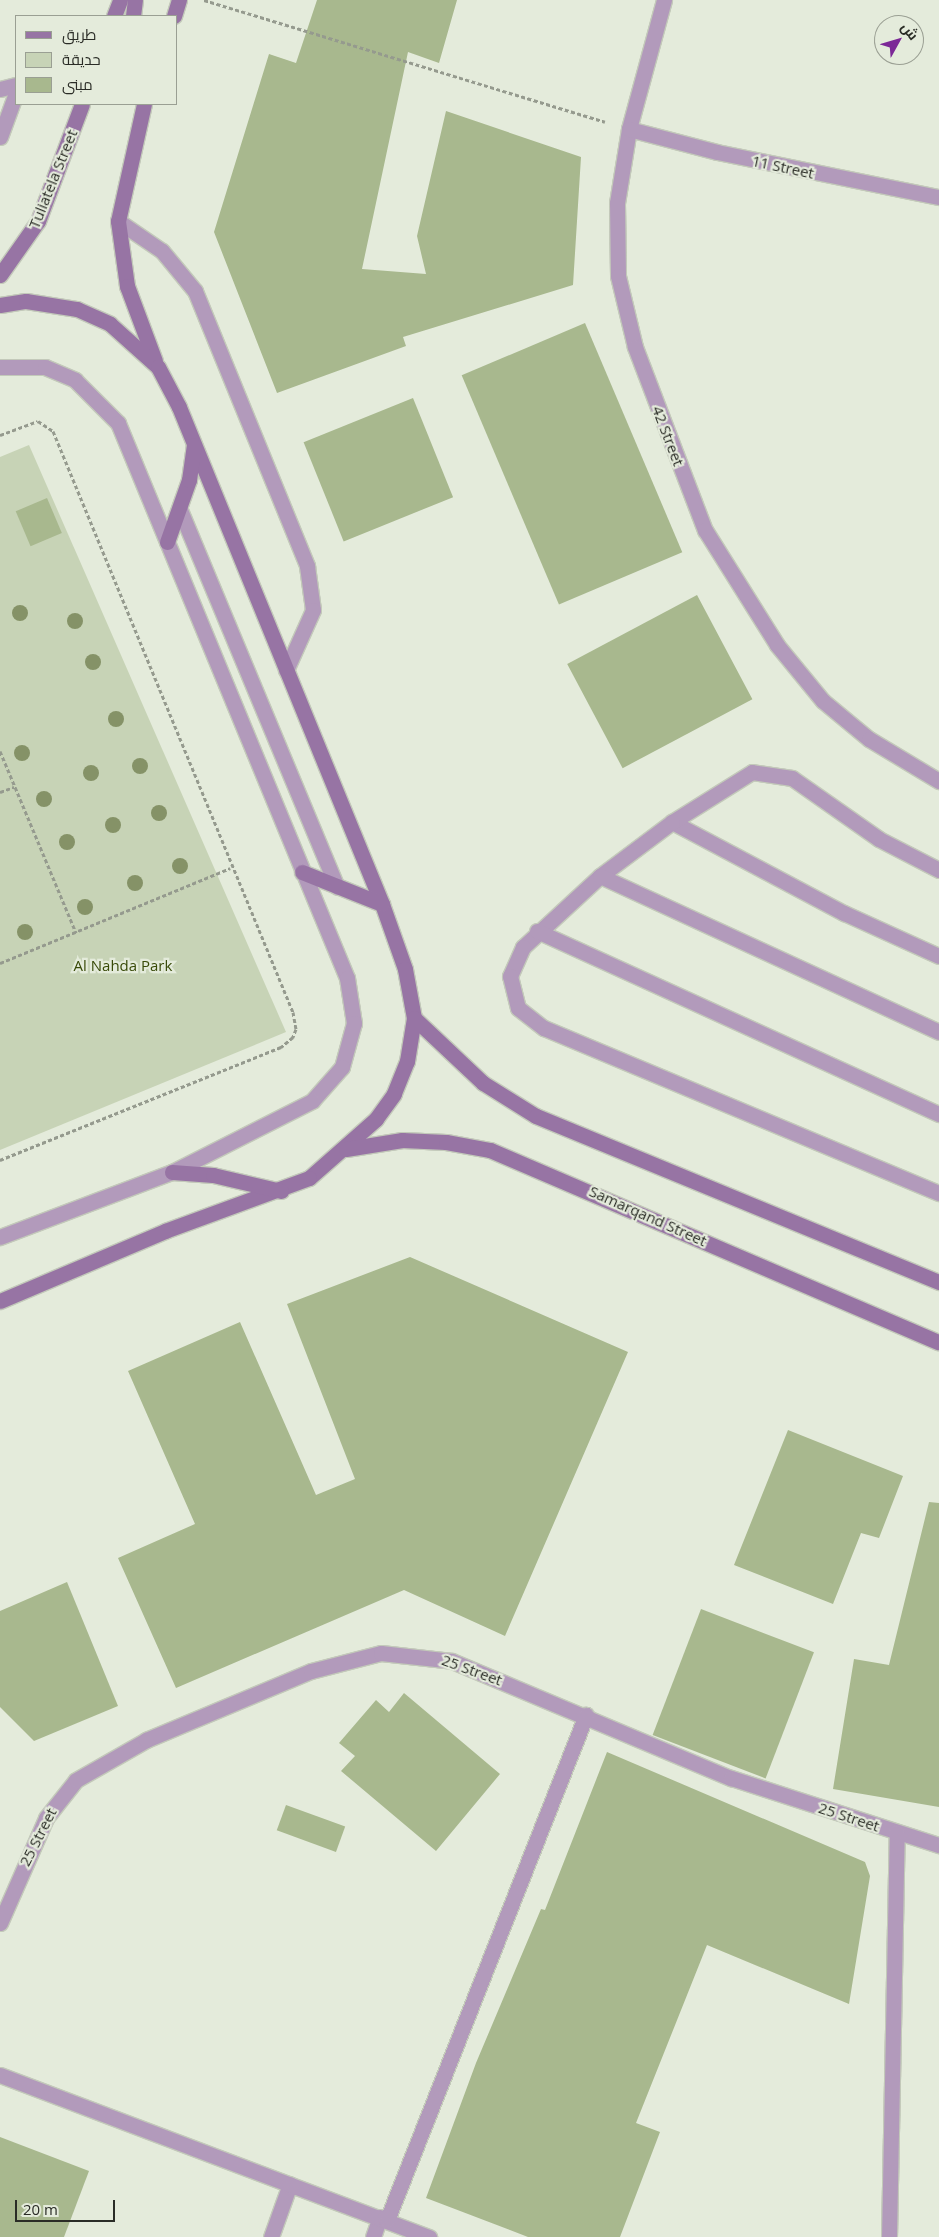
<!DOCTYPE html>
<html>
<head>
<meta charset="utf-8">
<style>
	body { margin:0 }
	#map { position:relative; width:939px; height:2237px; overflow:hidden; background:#e4ebdb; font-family:"Open Sans",Cairo,sans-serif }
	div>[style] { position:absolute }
	.green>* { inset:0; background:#c7d3b6 }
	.building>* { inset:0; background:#a8b88e; transform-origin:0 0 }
	.path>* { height:3px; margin-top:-1.5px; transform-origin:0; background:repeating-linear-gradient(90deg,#959a8e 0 4px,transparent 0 6.5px) }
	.roads { filter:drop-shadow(1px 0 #c3c9ba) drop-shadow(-1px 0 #c3c9ba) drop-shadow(0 1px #c3c9ba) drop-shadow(0 -1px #c3c9ba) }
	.lane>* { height:15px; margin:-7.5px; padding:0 7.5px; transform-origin:7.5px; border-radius:7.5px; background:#b29abb }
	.street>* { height:15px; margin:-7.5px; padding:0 7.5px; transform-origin:7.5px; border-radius:7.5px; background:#b29abb }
	.secondary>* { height:15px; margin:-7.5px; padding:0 7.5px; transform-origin:7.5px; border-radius:7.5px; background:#9774a4 }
	.trees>* { width:16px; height:16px; margin:-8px; border-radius:50%; background:#859267 }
	span { translate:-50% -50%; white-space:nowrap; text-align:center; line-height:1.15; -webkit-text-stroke:4.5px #e4ebdb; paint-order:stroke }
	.street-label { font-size:15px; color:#2a2c26 }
	.park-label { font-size:15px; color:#384a08 }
	.legend { position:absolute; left:15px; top:15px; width:162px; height:90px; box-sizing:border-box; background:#e4ebdb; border:1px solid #9a9f93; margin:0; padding:6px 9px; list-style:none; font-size:15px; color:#2a2c26 }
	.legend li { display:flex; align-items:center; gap:10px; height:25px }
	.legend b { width:25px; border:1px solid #9a9f93 }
	.north { position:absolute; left:874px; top:15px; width:50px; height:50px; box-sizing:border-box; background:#e4ebdb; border:1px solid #9a9f93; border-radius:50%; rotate:51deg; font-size:14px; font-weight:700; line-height:20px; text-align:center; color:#2a2c26 }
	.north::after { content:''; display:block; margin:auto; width:18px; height:22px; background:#7c2897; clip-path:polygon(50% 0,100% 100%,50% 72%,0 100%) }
	.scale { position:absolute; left:15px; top:2200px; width:100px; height:22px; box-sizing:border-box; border:2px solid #2a2c26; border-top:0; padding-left:6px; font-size:15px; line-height:18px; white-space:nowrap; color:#2a2c26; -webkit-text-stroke:4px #e4ebdb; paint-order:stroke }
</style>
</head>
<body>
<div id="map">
	<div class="green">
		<div style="clip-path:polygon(29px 445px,286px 1032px,0 1150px,0 457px)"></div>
	</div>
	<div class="building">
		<div style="clip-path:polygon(317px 0,457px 0,439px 63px,408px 52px,362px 269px,426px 274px,417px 236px,446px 111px,581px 157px,573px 285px,403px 337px,406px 346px,277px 393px,214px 232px,269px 54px,296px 63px)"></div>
		<div style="left:585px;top:323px;width:249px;height:134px;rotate:67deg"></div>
		<div style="left:413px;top:398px;width:107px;height:118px;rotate:68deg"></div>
		<div style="left:47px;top:498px;width:38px;height:34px;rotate:67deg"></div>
		<div style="left:697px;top:595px;width:118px;height:147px;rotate:62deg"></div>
		<div style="clip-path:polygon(410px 1257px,628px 1352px,505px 1636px,404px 1590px,176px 1688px,118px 1558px,195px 1524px,128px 1371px,240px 1322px,316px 1495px,355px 1479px,287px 1304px)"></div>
		<div style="clip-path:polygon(788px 1430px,903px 1476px,879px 1538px,861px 1533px,833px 1604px,734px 1565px)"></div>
		<div style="clip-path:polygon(929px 1502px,939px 1503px,939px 1807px,833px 1789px,854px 1659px,889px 1665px)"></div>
		<div style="clip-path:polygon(67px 1582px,118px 1706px,34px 1741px,0 1707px,0 1611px)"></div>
		<div style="left:701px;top:1609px;width:121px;height:135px;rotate:21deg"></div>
		<div style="clip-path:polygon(404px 1693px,500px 1774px,436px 1851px,341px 1771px,355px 1756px,339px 1743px,376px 1700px,389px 1712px)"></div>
		<div style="clip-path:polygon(607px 1752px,865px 1862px,870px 1876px,849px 2004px,707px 1945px,636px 2123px,660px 2132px,620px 2237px,528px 2237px,426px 2198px,476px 2063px,541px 1909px,545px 1910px)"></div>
		<div style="left:286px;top:1805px;width:63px;height:27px;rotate:20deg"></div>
		<div style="clip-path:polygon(0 2137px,89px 2171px,64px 2237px,0 2237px)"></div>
	</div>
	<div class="path">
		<div style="left:204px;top:0;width:419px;rotate:16.9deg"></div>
		<div style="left:0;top:435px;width:40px;rotate:-20.2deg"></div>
		<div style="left:38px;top:421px;width:18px;rotate:34deg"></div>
		<div style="left:53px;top:431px;width:629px;rotate:67.56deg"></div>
		<div style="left:293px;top:1012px;width:17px;rotate:80deg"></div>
		<div style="left:296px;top:1029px;width:9px;rotate:111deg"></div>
		<div style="left:293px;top:1037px;width:16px;rotate:140deg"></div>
		<div style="left:281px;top:1047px;width:303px;rotate:158.1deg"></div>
		<div style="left:0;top:751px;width:197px;rotate:67.3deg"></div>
		<div style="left:0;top:792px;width:15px;rotate:-20deg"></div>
		<div style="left:0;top:963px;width:249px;rotate:-22.4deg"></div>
	</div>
	<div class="roads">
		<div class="lane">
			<div style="left:0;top:89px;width:16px;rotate:-14deg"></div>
			<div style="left:0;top:137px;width:47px;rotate:-70deg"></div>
			<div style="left:118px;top:221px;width:53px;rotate:34.3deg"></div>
			<div style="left:162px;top:251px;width:52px;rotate:50.5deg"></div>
			<div style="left:195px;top:291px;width:297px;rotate:67.8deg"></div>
			<div style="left:307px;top:566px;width:44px;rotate:82.2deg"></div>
			<div style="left:313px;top:610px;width:66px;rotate:114.2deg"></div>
			<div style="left:0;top:367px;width:45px"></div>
			<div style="left:45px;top:367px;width:33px;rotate:23deg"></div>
			<div style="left:75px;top:380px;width:61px;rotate:45deg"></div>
			<div style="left:118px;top:423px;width:600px;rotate:67.58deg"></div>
			<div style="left:347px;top:978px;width:46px;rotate:81.2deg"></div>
			<div style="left:354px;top:1023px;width:46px;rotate:105.3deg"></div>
			<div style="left:342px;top:1067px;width:45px;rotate:131.4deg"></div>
			<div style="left:312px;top:1101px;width:157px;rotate:153.1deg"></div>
			<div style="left:172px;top:1172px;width:184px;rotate:159.3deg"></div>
			<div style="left:180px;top:510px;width:408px;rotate:67.4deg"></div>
			<div style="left:672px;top:822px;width:195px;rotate:27.9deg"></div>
			<div style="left:844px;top:913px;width:104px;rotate:24.4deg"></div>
			<div style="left:939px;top:870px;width:68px;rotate:-152.7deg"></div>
			<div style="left:879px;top:839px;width:106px;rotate:-145deg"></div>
			<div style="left:792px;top:778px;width:40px;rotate:-171.5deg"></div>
			<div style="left:752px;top:772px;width:94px;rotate:148deg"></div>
			<div style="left:672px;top:822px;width:90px;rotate:143.1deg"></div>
			<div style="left:600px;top:876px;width:105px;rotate:137.3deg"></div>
			<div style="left:523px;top:947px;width:32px;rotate:114deg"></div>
			<div style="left:510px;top:976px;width:33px;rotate:76deg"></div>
			<div style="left:518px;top:1008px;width:33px;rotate:38deg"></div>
			<div style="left:544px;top:1028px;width:428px;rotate:22.7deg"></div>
			<div style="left:600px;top:876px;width:373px;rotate:24.7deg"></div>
			<div style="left:537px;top:931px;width:442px;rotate:24.5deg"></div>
			<div style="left:271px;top:2237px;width:56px;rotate:-70.3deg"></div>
			<div style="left:373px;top:2237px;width:21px;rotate:-71deg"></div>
		</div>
		<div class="street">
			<div style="left:664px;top:0;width:134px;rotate:105.2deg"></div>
			<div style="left:629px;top:129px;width:75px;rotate:99.2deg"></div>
			<div style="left:617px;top:203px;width:73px;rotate:89.2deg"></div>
			<div style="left:618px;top:276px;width:73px;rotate:76.5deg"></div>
			<div style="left:635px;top:347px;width:196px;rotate:69.1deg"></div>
			<div style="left:705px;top:530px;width:136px;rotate:57.9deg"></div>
			<div style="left:777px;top:645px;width:72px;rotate:50.6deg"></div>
			<div style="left:823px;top:701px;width:60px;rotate:39.6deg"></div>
			<div style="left:869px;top:739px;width:82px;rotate:31deg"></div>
			<div style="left:629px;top:129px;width:91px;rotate:14.6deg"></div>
			<div style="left:717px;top:152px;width:227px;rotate:11.5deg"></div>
			<div style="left:0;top:1923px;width:115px;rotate:-66.3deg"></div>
			<div style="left:46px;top:1818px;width:48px;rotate:-51.7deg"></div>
			<div style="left:76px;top:1780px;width:81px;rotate:-29.7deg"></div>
			<div style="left:146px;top:1740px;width:179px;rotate:-22.7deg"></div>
			<div style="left:311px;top:1671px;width:72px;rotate:-14.4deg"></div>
			<div style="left:381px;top:1653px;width:71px;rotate:6.4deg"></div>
			<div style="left:452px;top:1661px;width:303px;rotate:22.8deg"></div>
			<div style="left:731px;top:1778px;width:219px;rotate:17.9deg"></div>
			<div style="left:0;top:2075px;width:459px;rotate:20.7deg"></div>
			<div style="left:387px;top:2220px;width:543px;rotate:-68.49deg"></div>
			<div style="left:889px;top:2237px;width:405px;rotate:-88.9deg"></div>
		</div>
		<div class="secondary">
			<div style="left:114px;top:16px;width:17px;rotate:-69deg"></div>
			<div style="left:133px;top:16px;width:16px;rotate:-83deg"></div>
			<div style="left:174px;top:16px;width:17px;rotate:-73deg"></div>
			<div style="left:144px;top:104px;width:120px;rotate:102.5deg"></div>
			<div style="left:118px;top:221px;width:66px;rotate:82.1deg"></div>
			<div style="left:127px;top:286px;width:80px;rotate:69.5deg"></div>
			<div style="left:0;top:275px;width:66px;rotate:-54.9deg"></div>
			<div style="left:38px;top:221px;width:125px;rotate:-69.4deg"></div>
			<div style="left:0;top:305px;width:26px;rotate:-9deg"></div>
			<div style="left:26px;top:301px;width:52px;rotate:8.9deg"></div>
			<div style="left:77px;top:309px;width:36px;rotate:24deg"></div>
			<div style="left:110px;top:324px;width:64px;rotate:41.9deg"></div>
			<div style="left:158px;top:367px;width:45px;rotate:62.3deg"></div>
			<div style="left:179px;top:407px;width:537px;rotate:67.78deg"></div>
			<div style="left:382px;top:904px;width:69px;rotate:70.5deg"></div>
			<div style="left:405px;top:969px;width:50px;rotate:79.6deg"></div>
			<div style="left:414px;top:1018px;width:44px;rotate:99.2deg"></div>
			<div style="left:407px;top:1061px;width:35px;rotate:112deg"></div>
			<div style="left:394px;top:1094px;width:31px;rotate:126deg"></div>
			<div style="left:376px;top:1119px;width:89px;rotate:138.6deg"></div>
			<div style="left:309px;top:1178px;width:153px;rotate:159.8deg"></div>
			<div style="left:165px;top:1231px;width:179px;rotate:157deg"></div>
			<div style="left:167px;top:542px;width:66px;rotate:-70.5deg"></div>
			<div style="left:189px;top:480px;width:35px;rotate:-82deg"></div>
			<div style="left:302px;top:872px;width:86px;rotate:21.8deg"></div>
			<div style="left:414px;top:1018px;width:95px;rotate:43.3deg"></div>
			<div style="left:483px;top:1083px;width:62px;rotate:31.9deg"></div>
			<div style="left:536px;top:1116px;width:436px;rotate:22.4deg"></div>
			<div style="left:346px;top:1149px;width:57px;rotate:-9.1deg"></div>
			<div style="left:402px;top:1140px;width:44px;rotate:2.6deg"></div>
			<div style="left:446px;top:1142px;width:45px;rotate:10.3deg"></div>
			<div style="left:490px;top:1150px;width:488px;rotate:23.2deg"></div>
			<div style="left:172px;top:1172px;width:41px;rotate:4.2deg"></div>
			<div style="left:213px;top:1175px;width:70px;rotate:13.2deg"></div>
		</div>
	</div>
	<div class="trees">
		<div style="left:20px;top:613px"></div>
		<div style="left:75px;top:621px"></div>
		<div style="left:93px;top:662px"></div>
		<div style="left:116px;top:719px"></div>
		<div style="left:22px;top:753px"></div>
		<div style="left:140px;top:766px"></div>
		<div style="left:91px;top:773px"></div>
		<div style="left:44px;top:799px"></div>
		<div style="left:159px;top:813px"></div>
		<div style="left:113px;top:825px"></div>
		<div style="left:67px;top:842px"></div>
		<div style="left:180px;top:866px"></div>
		<div style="left:135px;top:883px"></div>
		<div style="left:85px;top:907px"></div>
		<div style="left:25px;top:932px"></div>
	</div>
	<div class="street-label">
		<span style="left:783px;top:167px;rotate:12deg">11 Street</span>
		<span style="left:53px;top:179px;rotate:-68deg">Tuliatela Street</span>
		<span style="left:668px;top:436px;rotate:69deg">42 Street</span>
		<span style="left:648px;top:1216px;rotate:24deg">Samarqand Street</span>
		<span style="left:472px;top:1670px;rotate:20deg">25 Street</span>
		<span style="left:849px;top:1817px;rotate:18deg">25 Street</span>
		<span style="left:38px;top:1837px;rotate:-63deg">25 Street</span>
	</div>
	<div class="park-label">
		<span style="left:123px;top:966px">Al Nahda Park</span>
	</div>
	<ul class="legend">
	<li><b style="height:6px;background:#9774a4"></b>طريق</li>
	<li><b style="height:14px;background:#c7d3b6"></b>حديقة</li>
	<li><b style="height:14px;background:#a8b88e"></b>مبنى</li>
	</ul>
	<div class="north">ش</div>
	<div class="scale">20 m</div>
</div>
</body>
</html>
